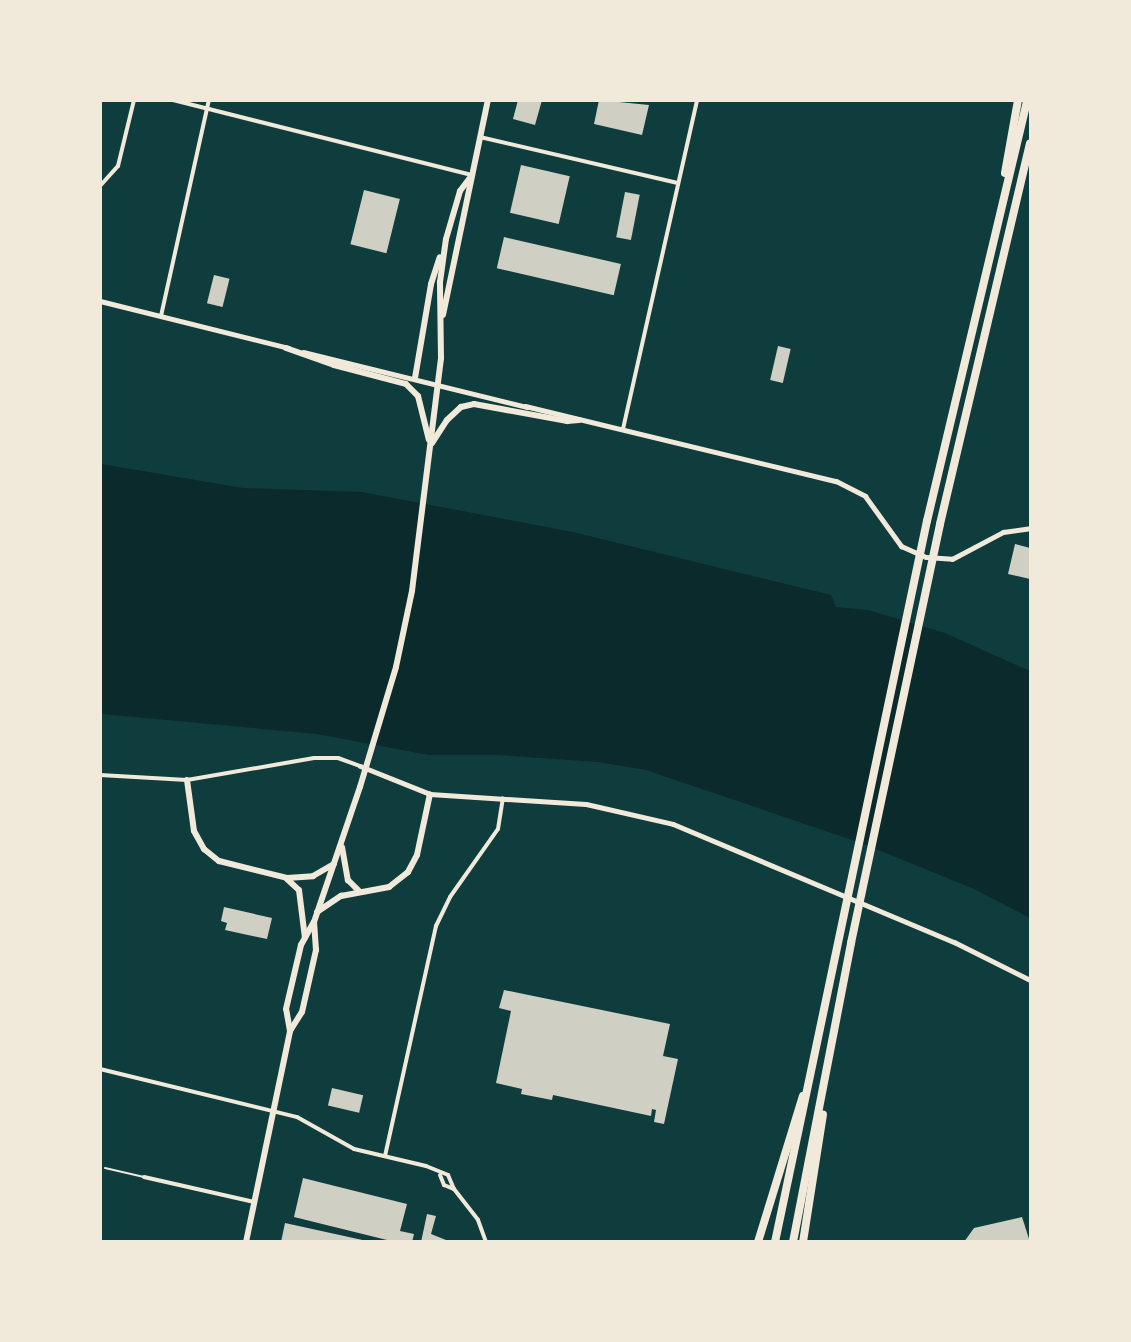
<!DOCTYPE html>
<html>
<head>
<meta charset="utf-8">
<style>
	body { margin:0 }
	#map { position:relative; width:1131px; height:1342px; overflow:hidden; background:#0f3d3e; font-family:Cabin,sans-serif }
	div>[style] { position:absolute }
	.water>* { inset:0; background:#0a2a2b }
	.building>* { inset:0; background:#cfcfc3; transform-origin:0 0 }
	.service>* { height:2px; margin:-1px; padding:0 1px; transform-origin:1px; border-radius:1px; background:#f1e9da }
	.minor>* { height:4px; margin:-2px; padding:0 2px; transform-origin:2px; border-radius:2px; background:#f1e9da }
	.tertiary>* { height:5px; margin:-2.5px; padding:0 2.5px; transform-origin:2.5px; border-radius:2.5px; background:#f1e9da }
	.secondary>* { height:6px; margin:-3px; padding:0 3px; transform-origin:3px; border-radius:3px; background:#f1e9da }
	.motorway>* { height:8px; margin:-4px; padding:0 4px; transform-origin:4px; border-radius:4px; background:#f1e9da }
	span { translate:-50% -50%; white-space:nowrap; text-align:center; line-height:1.15; -webkit-text-stroke:5px #f1e9da; paint-order:stroke }
	.frame { position:absolute; inset:0; border:102px solid #f1e9da; pointer-events:none }
</style>
</head>
<body>
<div id="map">
	<div class="water">
		<div style="clip-path:polygon(101px 464px,243px 488px,362px 492px,573px 532px,831px 595px,836px 607px,868px 610px,945px 633px,1030px 671px,1030px 918px,974px 889px,864px 844px,646px 770px,598px 762px,499px 755px,429px 755px,317px 734px,101px 714px)"></div>
	</div>
	<div class="building">
		<div style="clip-path:polygon(518px 100px,542px 100px,535px 125px,513px 119px)"></div>
		<div style="clip-path:polygon(599px 100px,649px 105px,642px 135px,594px 124px)"></div>
		<div style="left:521px;top:165px;width:50px;height:49px;rotate:13deg"></div>
		<div style="left:364px;top:190px;width:37px;height:56px;rotate:14deg"></div>
		<div style="left:625px;top:192px;width:15px;height:46px;rotate:11deg"></div>
		<div style="left:504px;top:237px;width:120px;height:32px;rotate:13deg"></div>
		<div style="left:214px;top:275px;width:16px;height:29px;rotate:14deg"></div>
		<div style="left:778px;top:346px;width:13px;height:35px;rotate:13deg"></div>
		<div style="clip-path:polygon(1015px 544px,1030px 548px,1030px 579px,1008px 574px)"></div>
		<div style="clip-path:polygon(224px 907px,272px 918px,267px 939px,225px 930px,227px 923px,221px 921px)"></div>
		<div style="clip-path:polygon(504px 990px,670px 1024px,663px 1056px,678px 1059px,664px 1124px,654px 1122px,656px 1110px,652px 1109px,651px 1116px,553px 1095px,552px 1100px,521px 1094px,522px 1089px,496px 1083px,511px 1011px,499px 1008px)"></div>
		<div style="left:332px;top:1088px;width:32px;height:18px;rotate:13deg"></div>
		<div style="clip-path:polygon(303px 1178px,407px 1204px,400px 1231px,414px 1234px,412px 1242px,395px 1242px,294px 1217px)"></div>
		<div style="clip-path:polygon(427px 1214px,436px 1216px,431px 1234px,451px 1242px,421px 1242px)"></div>
		<div style="clip-path:polygon(1022px 1217px,1030px 1242px,964px 1242px,974px 1228px)"></div>
		<div style="clip-path:polygon(285px 1223px,367px 1241px,367px 1242px,281px 1242px)"></div>
	</div>
	<div class="service">
		<div style="left:105px;top:1168px;width:40px;rotate:13deg"></div>
	</div>
	<div class="minor">
		<div style="left:173px;top:100px;width:308px;rotate:14.1deg"></div>
		<div style="left:480px;top:137px;width:203px;rotate:13.1deg"></div>
		<div style="left:100px;top:186px;width:27px;rotate:-48deg"></div>
		<div style="left:118px;top:166px;width:68px;rotate:-76.4deg"></div>
		<div style="left:161px;top:316px;width:221px;rotate:-77.5deg"></div>
		<div style="left:623px;top:429px;width:337px;rotate:-77.3deg"></div>
		<div style="left:100px;top:775px;width:87px;rotate:3.3deg"></div>
		<div style="left:187px;top:780px;width:129px;rotate:-9.8deg"></div>
		<div style="left:314px;top:758px;width:24px"></div>
		<div style="left:338px;top:758px;width:23px;rotate:20deg"></div>
		<div style="left:100px;top:1069px;width:203px;rotate:13.7deg"></div>
		<div style="left:297px;top:1117px;width:65px;rotate:29.3deg"></div>
		<div style="left:354px;top:1149px;width:74px;rotate:13.3deg"></div>
		<div style="left:426px;top:1166px;width:24px;rotate:22deg"></div>
		<div style="left:448px;top:1175px;width:15px;rotate:67deg"></div>
		<div style="left:385px;top:1156px;width:236px;rotate:-77.5deg"></div>
		<div style="left:436px;top:926px;width:32px;rotate:-64deg"></div>
		<div style="left:450px;top:897px;width:83px;rotate:-54.8deg"></div>
		<div style="left:498px;top:829px;width:31px;rotate:-81deg"></div>
		<div style="left:440px;top:1175px;width:11px;rotate:68deg"></div>
		<div style="left:444px;top:1185px;width:11px;rotate:22deg"></div>
		<div style="left:144px;top:1177px;width:113px;rotate:12.8deg"></div>
		<div style="left:454px;top:1189px;width:39px;rotate:52deg"></div>
		<div style="left:478px;top:1220px;width:23px;rotate:70deg"></div>
	</div>
	<div class="tertiary">
		<div style="left:100px;top:301px;width:194px;rotate:14deg"></div>
		<div style="left:303px;top:352px;width:231px;rotate:13.8deg"></div>
		<div style="left:525px;top:406px;width:320px;rotate:13.6deg"></div>
		<div style="left:836px;top:481px;width:33px;rotate:27deg"></div>
		<div style="left:865px;top:496px;width:62px;rotate:54.2deg"></div>
		<div style="left:901px;top:546px;width:27px;rotate:24deg"></div>
		<div style="left:926px;top:557px;width:26px;rotate:4deg"></div>
		<div style="left:952px;top:559px;width:58px;rotate:-27.9deg"></div>
		<div style="left:1003px;top:532px;width:27px;rotate:-8deg"></div>
		<div style="left:360px;top:766px;width:75px;rotate:21.8deg"></div>
		<div style="left:430px;top:794px;width:156px;rotate:3.7deg"></div>
		<div style="left:586px;top:804px;width:89px;rotate:12.9deg"></div>
		<div style="left:673px;top:824px;width:305px;rotate:22.8deg"></div>
		<div style="left:954px;top:942px;width:85px;rotate:26.6deg"></div>
	</div>
	<div class="secondary">
		<div style="left:443px;top:315px;width:220px;rotate:-78.2deg"></div>
		<div style="left:286px;top:348px;width:51px;rotate:19.5deg"></div>
		<div style="left:334px;top:365px;width:74px;rotate:14.8deg"></div>
		<div style="left:406px;top:384px;width:17px;rotate:45deg"></div>
		<div style="left:418px;top:396px;width:45px;rotate:76deg"></div>
		<div style="left:415px;top:378px;width:95px;rotate:-80.3deg"></div>
		<div style="left:431px;top:284px;width:28px;rotate:-72deg"></div>
		<div style="left:432px;top:443px;width:27px;rotate:-57deg"></div>
		<div style="left:447px;top:420px;width:19px;rotate:-43deg"></div>
		<div style="left:461px;top:407px;width:13px;rotate:-13deg"></div>
		<div style="left:474px;top:404px;width:95px;rotate:10.4deg"></div>
		<div style="left:567px;top:421px;width:12px;rotate:-5deg"></div>
		<div style="left:187px;top:780px;width:51px;rotate:82.2deg"></div>
		<div style="left:194px;top:831px;width:21px;rotate:61deg"></div>
		<div style="left:204px;top:849px;width:19px;rotate:39deg"></div>
		<div style="left:219px;top:861px;width:70px;rotate:14deg"></div>
		<div style="left:287px;top:878px;width:26px;rotate:-4deg"></div>
		<div style="left:313px;top:876px;width:24px;rotate:-30deg"></div>
		<div style="left:342px;top:847px;width:34px;rotate:80deg"></div>
		<div style="left:348px;top:880px;width:16px;rotate:45deg"></div>
		<div style="left:287px;top:879px;width:16px;rotate:43deg"></div>
		<div style="left:299px;top:890px;width:48px;rotate:82.9deg"></div>
		<div style="left:317px;top:912px;width:29px;rotate:-34deg"></div>
		<div style="left:341px;top:896px;width:49px;rotate:-10.6deg"></div>
		<div style="left:389px;top:887px;width:24px;rotate:-38deg"></div>
		<div style="left:408px;top:872px;width:19px;rotate:-62deg"></div>
		<div style="left:417px;top:855px;width:62px;rotate:-78deg"></div>
		<div style="left:290px;top:1031px;width:22px;rotate:-100deg"></div>
		<div style="left:286px;top:1009px;width:66px;rotate:-76.8deg"></div>
		<div style="left:301px;top:945px;width:26px;rotate:-61deg"></div>
		<div style="left:314px;top:922px;width:143px;rotate:-71.2deg"></div>
		<div style="left:360px;top:787px;width:125px;rotate:-73.3deg"></div>
		<div style="left:396px;top:667px;width:78px;rotate:-78.1deg"></div>
		<div style="left:412px;top:591px;width:235px;rotate:-82.9deg"></div>
		<div style="left:441px;top:358px;width:76px;rotate:-90.8deg"></div>
		<div style="left:440px;top:282px;width:43px;rotate:-82.1deg"></div>
		<div style="left:446px;top:239px;width:50px;rotate:-73.7deg"></div>
		<div style="left:460px;top:191px;width:20px;rotate:-53deg"></div>
		<div style="left:246px;top:1242px;width:216px;rotate:-78.2deg"></div>
		<div style="left:290px;top:1031px;width:22px;rotate:-58deg"></div>
		<div style="left:302px;top:1012px;width:64px;rotate:-77.3deg"></div>
		<div style="left:316px;top:950px;width:27px;rotate:-94deg"></div>
	</div>
	<div class="motorway">
		<div style="left:1005px;top:173px;width:74px;rotate:-79.9deg"></div>
		<div style="left:758px;top:1242px;width:153px;rotate:-72.9deg"></div>
		<div style="left:775px;top:1242px;width:737px;rotate:-78.1deg"></div>
		<div style="left:927px;top:521px;width:433px;rotate:-76.6deg"></div>
		<div style="left:793px;top:1242px;width:305px;rotate:-79deg"></div>
		<div style="left:851px;top:943px;width:428px;rotate:-78deg"></div>
		<div style="left:940px;top:524px;width:391px;rotate:-76.7deg"></div>
		<div style="left:803px;top:1242px;width:129px;rotate:-81.1deg"></div>
	</div>
	<div class="frame"></div>
</div>
</body>
</html>
